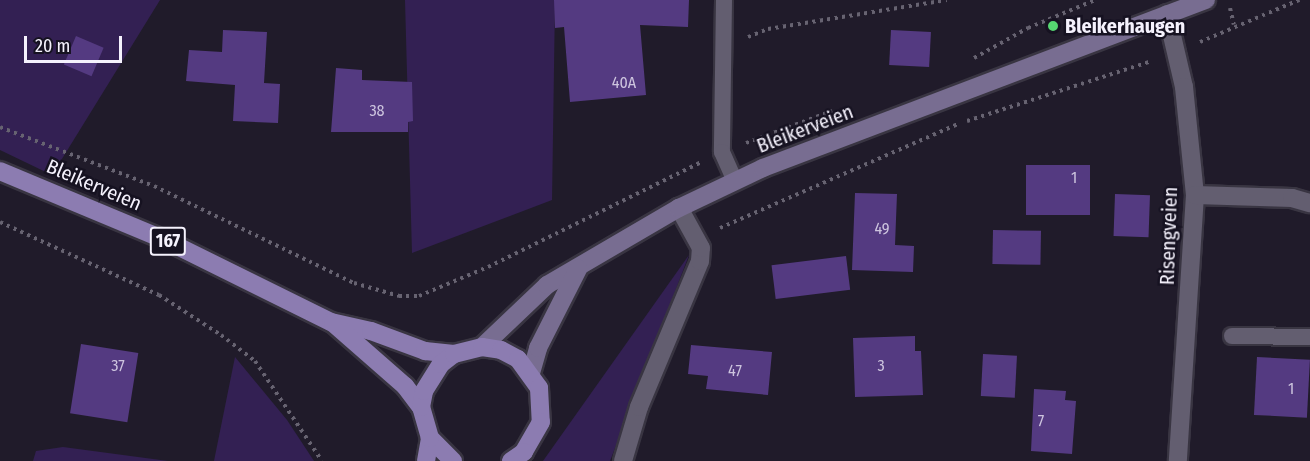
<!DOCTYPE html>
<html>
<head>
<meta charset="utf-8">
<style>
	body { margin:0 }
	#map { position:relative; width:1310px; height:461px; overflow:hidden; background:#201b2a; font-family:"Fira Sans Condensed",sans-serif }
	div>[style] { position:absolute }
	.green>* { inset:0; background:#332053 }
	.building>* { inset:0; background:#543a81; transform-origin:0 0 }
	.path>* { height:4px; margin-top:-2px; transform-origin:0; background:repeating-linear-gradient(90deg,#676371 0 3px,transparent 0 7.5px) }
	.roads { filter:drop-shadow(2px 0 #393542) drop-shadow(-2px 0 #393542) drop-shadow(0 2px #393542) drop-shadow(0 -2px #393542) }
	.service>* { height:16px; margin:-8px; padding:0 8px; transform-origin:8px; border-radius:8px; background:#635e70 }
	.minor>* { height:18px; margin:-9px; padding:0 9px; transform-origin:9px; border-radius:9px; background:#635e70 }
	.secondary>* { height:18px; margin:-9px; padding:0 9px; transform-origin:9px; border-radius:9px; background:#786d91 }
	.primary>* { height:18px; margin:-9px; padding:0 9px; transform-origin:9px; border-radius:9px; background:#8c7cb1 }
	.dots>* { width:16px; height:16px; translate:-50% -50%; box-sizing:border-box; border:3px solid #161221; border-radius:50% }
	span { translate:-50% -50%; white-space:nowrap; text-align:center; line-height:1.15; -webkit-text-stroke:5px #161221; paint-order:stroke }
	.number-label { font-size:16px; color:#cdc4de }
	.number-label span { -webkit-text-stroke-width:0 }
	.shield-label span { padding:2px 4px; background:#161221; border:2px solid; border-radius:4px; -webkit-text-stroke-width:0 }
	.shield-label { font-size:18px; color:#f5f2fd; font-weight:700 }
	.poi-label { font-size:20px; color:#f5f2fd; font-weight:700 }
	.left { translate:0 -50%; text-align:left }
	.street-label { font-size:20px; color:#f5f2fd }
	.scale { position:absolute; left:24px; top:36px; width:98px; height:27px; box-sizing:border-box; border:3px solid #f5f2fd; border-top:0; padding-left:8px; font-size:18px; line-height:21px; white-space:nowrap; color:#f5f2fd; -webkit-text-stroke:4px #161221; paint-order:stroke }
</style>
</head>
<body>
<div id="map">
	<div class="green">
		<div style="clip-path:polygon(0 0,160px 0,52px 175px,0 150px)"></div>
		<div style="clip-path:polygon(405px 0,555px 0,552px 200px,412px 253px)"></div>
		<div style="clip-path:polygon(689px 255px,610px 461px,543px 461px)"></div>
		<div style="clip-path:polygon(235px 357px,287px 420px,314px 461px,214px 461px)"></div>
		<div style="clip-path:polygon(63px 447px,168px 461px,33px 461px,36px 451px)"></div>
	</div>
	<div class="building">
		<div style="clip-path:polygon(554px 0,689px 0,688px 27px,640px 25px,646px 95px,570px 102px,564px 27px,555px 28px)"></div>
		<div style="clip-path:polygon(223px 30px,267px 32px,264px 83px,280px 84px,278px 123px,233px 121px,235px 85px,186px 81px,189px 50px,222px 52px)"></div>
		<div style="left:891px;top:30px;width:40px;height:35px;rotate:3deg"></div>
		<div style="left:76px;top:36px;width:30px;height:31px;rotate:23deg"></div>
		<div style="clip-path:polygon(336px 68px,362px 70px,362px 80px,412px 82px,413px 121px,408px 122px,408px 132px,331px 132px)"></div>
		<div style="left:1026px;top:165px;width:64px;height:50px"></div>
		<div style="clip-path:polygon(855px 193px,897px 194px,895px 245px,914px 246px,913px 272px,852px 270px)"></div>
		<div style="left:1115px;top:194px;width:35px;height:42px;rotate:2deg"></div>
		<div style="left:993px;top:230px;width:48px;height:34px;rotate:1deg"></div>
		<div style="left:846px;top:256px;width:34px;height:75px;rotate:83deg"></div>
		<div style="clip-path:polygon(915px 336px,915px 351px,921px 351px,923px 395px,855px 397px,853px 338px)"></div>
		<div style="left:81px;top:344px;width:58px;height:70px;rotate:9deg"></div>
		<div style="clip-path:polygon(691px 345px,772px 352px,768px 395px,706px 389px,708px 376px,688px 374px)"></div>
		<div style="left:983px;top:354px;width:34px;height:42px;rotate:3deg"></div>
		<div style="left:1257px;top:357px;width:53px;height:58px;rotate:3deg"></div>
		<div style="clip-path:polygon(1034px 389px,1066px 391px,1065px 400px,1076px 401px,1072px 454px,1031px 451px)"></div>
	</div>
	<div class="path">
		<div style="left:1230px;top:8px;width:17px;rotate:77deg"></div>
		<div style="left:748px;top:37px;width:22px;rotate:-22deg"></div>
		<div style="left:768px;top:29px;width:181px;rotate:-9.2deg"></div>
		<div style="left:1200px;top:42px;width:108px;rotate:-23deg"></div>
		<div style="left:974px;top:58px;width:62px;rotate:-29.1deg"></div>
		<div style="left:1028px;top:28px;width:73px;rotate:-22.7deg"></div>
		<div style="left:967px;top:121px;width:194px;rotate:-18deg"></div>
		<div style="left:0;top:127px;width:165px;rotate:21deg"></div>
		<div style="left:154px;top:186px;width:222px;rotate:25.9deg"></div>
		<div style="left:354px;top:283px;width:47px;rotate:16.1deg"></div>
		<div style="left:399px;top:296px;width:20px"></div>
		<div style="left:419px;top:296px;width:75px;rotate:-22.8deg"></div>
		<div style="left:488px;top:267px;width:237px;rotate:-26.2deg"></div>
		<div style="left:746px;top:143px;width:92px;rotate:-20.4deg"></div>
		<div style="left:0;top:222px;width:175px;rotate:24.7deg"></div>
		<div style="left:159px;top:295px;width:74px;rotate:32.8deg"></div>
		<div style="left:221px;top:335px;width:43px;rotate:37.4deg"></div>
		<div style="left:255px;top:361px;width:120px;rotate:56.2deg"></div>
		<div style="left:720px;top:228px;width:260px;rotate:-23.6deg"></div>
	</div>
	<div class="roads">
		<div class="service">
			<div style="left:724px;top:0;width:152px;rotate:90.8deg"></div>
			<div style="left:722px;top:152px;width:32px;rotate:66deg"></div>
			<div style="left:1232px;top:336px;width:78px;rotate:0.7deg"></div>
		</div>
		<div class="minor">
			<div style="left:1167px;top:14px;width:75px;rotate:76.9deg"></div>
			<div style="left:1184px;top:87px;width:109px;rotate:84.2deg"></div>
			<div style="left:1195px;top:195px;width:267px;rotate:93.7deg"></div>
			<div style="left:1195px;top:195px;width:97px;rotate:1.8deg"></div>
			<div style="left:1292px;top:198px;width:19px;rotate:16deg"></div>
			<div style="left:623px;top:461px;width:56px;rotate:-73.5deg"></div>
			<div style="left:639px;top:407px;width:158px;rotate:-67.3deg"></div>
			<div style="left:700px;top:261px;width:13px;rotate:-86deg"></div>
			<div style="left:701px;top:248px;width:46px;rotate:-118.8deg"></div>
		</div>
		<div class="secondary">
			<div style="left:482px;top:347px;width:90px;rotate:-43.6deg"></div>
			<div style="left:547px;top:285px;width:153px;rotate:-30.3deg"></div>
			<div style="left:679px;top:208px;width:93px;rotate:-25.5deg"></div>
			<div style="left:763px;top:168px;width:474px;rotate:-20.8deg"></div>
			<div style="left:531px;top:373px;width:26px;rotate:-74deg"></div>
			<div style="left:538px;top:348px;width:89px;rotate:-63.1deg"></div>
		</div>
		<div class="primary">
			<div style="left:0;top:171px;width:181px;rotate:22.7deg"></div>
			<div style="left:167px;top:241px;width:183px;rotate:26.3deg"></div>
			<div style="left:331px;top:322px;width:41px;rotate:12.7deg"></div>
			<div style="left:371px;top:331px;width:58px;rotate:20.3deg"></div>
			<div style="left:425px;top:351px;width:29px;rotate:6deg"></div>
			<div style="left:333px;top:323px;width:96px;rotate:41.2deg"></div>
			<div style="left:405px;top:386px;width:26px;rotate:53deg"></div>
			<div style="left:426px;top:461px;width:23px;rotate:-80deg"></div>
			<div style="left:453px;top:461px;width:33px;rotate:-135deg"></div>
			<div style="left:430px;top:438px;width:32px;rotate:-106deg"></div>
			<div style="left:421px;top:407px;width:16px;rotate:-79deg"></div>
			<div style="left:424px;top:391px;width:32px;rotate:-58deg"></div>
			<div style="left:441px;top:364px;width:16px;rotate:-38deg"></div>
			<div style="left:454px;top:354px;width:29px;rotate:-14deg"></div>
			<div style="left:482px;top:347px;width:19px;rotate:9deg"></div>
			<div style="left:501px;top:350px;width:19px;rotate:28deg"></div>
			<div style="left:518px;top:359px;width:36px;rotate:54deg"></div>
			<div style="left:539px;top:388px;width:34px;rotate:87deg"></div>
			<div style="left:541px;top:422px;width:34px;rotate:120deg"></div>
			<div style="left:524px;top:452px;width:16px;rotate:145deg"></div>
		</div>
	</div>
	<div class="dots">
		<div style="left:1053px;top:26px;background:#56d671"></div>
	</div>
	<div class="number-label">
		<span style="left:624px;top:83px">40A</span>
		<span style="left:377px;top:111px">38</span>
		<span style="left:1074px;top:178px">1</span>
		<span style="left:882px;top:229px">49</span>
		<span style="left:118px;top:366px">37</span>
		<span style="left:881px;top:366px">3</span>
		<span style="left:735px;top:371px">47</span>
		<span style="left:1291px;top:389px">1</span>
		<span style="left:1041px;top:421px">7</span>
	</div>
	<div class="shield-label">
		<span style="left:168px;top:241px">167</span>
	</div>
	<div class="poi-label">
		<span class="left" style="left:1065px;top:26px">Bleikerhaugen</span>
	</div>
	<div class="street-label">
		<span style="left:805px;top:129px;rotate:-21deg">Bleikerveien</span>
		<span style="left:94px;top:185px;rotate:23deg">Bleikerveien</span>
		<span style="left:1169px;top:236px;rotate:-88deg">Risengveien</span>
	</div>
	<div class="scale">20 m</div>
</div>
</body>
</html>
